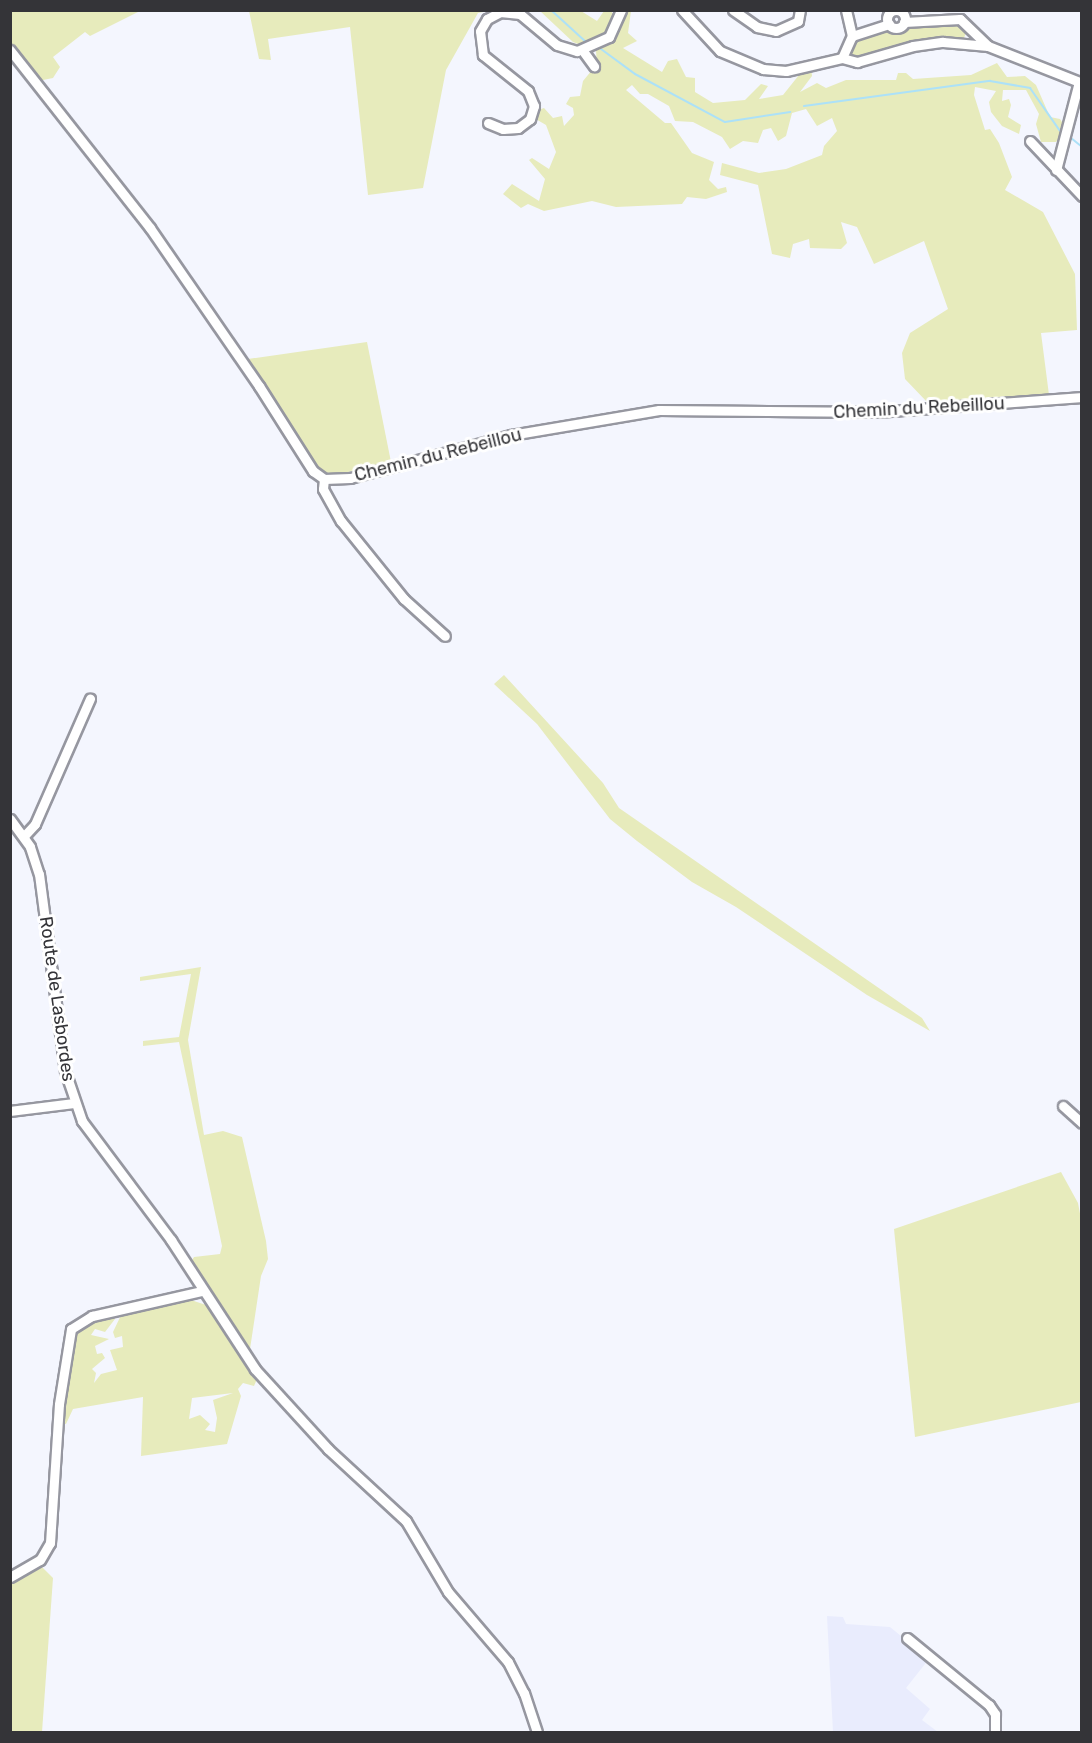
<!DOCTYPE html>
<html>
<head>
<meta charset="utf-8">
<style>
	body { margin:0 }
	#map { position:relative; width:1092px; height:1743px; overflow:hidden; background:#f4f6fe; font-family:Rubik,sans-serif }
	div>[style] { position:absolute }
	.built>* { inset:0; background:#e9ecfd }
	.green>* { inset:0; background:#e7ebbc }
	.stream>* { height:2px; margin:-1px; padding:0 1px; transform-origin:1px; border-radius:1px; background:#ace1f8 }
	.roads { filter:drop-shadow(2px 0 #9697a0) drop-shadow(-2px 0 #9697a0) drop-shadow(0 2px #9697a0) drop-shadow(0 -2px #9697a0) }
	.minor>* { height:9px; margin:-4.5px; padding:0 4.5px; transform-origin:4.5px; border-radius:4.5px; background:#fff }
	.minor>.ring { margin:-4.5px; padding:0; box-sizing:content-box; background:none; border:9px solid #fff; border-radius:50% }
	span { translate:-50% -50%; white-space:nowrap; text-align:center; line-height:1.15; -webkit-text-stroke:6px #fff; paint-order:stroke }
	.street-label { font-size:18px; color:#343438 }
	.frame { position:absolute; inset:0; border:12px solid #343438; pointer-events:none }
</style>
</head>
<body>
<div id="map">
	<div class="built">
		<div style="clip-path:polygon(827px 1616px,843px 1617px,846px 1624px,890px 1627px,929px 1659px,906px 1688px,930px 1709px,922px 1720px,938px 1732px,833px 1732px)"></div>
	</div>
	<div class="green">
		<div style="clip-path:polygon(10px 11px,140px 11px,90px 36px,85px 32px,53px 57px,60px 67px,53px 78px,38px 81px,11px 43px)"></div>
		<div style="clip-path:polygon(249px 11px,489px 11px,478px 13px,446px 70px,423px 188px,368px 195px,350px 27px,268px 39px,271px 60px,259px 59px)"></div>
		<div style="clip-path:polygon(540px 11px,581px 11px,597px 21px,604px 11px,611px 11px,620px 23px,624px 11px,631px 11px,628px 33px,637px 41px,623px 48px,662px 72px,668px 61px,677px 59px,686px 77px,695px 78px,695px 92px,713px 103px,745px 100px,761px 84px,768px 86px,759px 99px,783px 95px,803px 70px,811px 67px,812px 76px,800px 92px,817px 83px,826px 88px,846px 80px,896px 80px,898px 73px,906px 73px,913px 79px,971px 75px,997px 63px,1007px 77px,1025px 76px,1036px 85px,1050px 117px,1060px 119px,1066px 128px,1056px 142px,1041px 142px,1036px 124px,1039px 114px,1026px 90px,1003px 90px,1002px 101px,1009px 99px,1011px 105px,1008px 117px,1021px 125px,1019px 134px,1002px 126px,991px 112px,989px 102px,996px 91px,975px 87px,974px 95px,985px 130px,990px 129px,999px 143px,1012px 177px,1005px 190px,1043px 212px,1075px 274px,1077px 330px,1041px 333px,1049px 395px,928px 403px,905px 379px,902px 353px,910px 333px,948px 309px,924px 241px,874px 264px,857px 227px,841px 222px,847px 243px,841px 249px,810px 248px,809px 239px,793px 244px,790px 258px,772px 254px,758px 185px,720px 175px,722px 163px,759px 173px,786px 169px,822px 155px,824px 146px,837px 131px,832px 118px,817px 126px,806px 109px,792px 113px,786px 136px,778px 141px,771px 128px,763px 130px,758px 143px,743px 141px,730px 149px,722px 137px,693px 122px,675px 121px,669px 106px,648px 94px,640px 94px,632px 85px,626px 90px,665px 123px,671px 123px,692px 153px,714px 162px,709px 180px,718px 189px,726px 187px,727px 192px,706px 199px,687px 197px,682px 204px,616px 207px,592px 201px,544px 211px,528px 204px,521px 208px,503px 194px,512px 184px,539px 201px,545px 179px,529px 160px,532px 158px,549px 169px,556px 152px,546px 125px,534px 118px,538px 110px,544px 108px,553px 118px,562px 116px,564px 126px,574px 115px,573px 108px,566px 104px,570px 97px,580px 96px,583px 81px,597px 64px,596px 51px,573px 42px)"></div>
		<div style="clip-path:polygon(954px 21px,967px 30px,964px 38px,924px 40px,856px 59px,849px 56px,858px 37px)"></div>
		<div style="clip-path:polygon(367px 342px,391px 462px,331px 476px,320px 470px,248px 359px)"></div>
		<div style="clip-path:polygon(504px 675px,603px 783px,619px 808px,922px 1018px,930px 1031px,867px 995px,736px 907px,692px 882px,637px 841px,610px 819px,537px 724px,494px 684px)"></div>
		<div style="clip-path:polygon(201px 967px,188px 1040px,204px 1135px,223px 1131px,242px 1137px,266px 1241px,268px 1259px,261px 1276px,250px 1349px,244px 1352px,190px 1264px,194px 1257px,220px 1254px,222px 1246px,179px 1042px,143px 1046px,143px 1041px,179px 1037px,191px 974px,140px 981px,140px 977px)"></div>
		<div style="clip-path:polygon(1061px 1172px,1078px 1203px,1081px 1219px,1081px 1402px,915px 1437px,894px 1229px)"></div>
		<div style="clip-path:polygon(evenodd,191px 1300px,206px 1305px,257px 1379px,254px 1386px,243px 1383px,238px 1389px,241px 1396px,227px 1444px,141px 1456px,143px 1397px,73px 1409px,66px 1424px,59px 1423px,77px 1325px,111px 1315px,115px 1319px,105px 1332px,95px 1329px,91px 1335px,109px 1339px,95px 1346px,97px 1354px,102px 1353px,105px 1358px,92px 1369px,96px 1373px,94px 1383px,101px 1374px,117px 1370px,110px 1350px,123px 1347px,122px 1336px,115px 1338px,113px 1332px,123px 1311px,191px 1300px,233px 1393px,213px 1400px,217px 1418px,215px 1432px,205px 1430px,210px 1424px,200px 1415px,189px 1419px,192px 1398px,233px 1393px)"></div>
		<div style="clip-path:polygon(40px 1565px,53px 1578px,42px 1732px,11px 1732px,10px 1582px)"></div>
	</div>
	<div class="stream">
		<div style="left:551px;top:10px;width:47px;rotate:42.4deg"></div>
		<div style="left:601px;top:49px;width:42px;rotate:36.3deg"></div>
		<div style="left:635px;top:74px;width:102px;rotate:28.1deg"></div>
		<div style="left:725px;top:122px;width:66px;rotate:-8.7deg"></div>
		<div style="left:804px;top:106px;width:188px;rotate:-7.7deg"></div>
		<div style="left:990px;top:81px;width:41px;rotate:9.9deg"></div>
		<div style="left:1030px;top:88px;width:52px;rotate:55.1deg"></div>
		<div style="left:1071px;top:138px;width:14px;rotate:39deg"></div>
	</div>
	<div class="roads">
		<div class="minor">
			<div style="left:682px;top:10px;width:56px;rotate:47.2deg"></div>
			<div style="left:720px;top:51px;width:47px;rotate:22.7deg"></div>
			<div style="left:763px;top:69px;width:23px;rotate:5deg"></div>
			<div style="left:786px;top:71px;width:57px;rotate:-13.1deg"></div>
			<div style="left:842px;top:58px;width:16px;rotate:15deg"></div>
			<div style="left:857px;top:62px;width:58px;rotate:-15.9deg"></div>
			<div style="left:913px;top:46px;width:30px;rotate:-8deg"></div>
			<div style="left:943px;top:42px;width:45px;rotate:5.1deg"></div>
			<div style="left:988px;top:46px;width:101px;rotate:21.5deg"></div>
			<div style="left:733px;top:10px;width:29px;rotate:35deg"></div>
			<div style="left:757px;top:27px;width:19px;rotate:12deg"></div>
			<div style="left:776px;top:31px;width:24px;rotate:-24deg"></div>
			<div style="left:798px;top:21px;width:11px;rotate:-80deg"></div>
			<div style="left:846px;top:10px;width:27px;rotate:77deg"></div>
			<div class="ring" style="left:887px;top:10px;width:9px;height:9px"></div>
			<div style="left:904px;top:22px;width:56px;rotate:-3.1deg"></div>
			<div style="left:960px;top:19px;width:39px;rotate:44deg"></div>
			<div style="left:10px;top:50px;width:226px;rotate:51.8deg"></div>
			<div style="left:150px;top:228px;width:192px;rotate:55.4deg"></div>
			<div style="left:259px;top:386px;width:101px;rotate:57.6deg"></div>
			<div style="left:313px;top:471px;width:14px;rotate:36deg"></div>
			<div style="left:324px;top:479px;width:26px;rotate:-2deg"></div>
			<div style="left:350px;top:478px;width:167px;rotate:-15deg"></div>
			<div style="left:511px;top:435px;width:150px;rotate:-9.6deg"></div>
			<div style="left:659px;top:410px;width:218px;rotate:0.5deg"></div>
			<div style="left:877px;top:412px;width:206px;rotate:-4.2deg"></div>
			<div style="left:583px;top:51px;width:19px;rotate:54deg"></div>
			<div style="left:842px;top:58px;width:24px;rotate:-66deg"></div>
			<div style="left:852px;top:36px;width:39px;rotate:-18deg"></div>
			<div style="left:488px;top:123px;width:16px;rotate:22deg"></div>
			<div style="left:503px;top:129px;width:15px;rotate:-4deg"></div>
			<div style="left:518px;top:128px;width:15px;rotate:-37deg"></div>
			<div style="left:530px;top:119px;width:14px;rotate:-73deg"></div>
			<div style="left:534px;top:106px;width:16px;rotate:-112deg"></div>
			<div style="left:528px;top:91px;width:58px;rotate:-141.3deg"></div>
			<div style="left:483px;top:55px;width:24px;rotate:-97deg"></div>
			<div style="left:480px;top:31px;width:14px;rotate:-60deg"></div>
			<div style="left:487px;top:19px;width:15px;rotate:-28deg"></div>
			<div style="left:500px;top:12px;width:20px;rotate:6deg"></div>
			<div style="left:520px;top:14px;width:48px;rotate:40deg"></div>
			<div style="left:557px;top:45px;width:21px;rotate:17deg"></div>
			<div style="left:577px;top:51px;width:35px;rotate:-24deg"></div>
			<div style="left:609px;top:37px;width:30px;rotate:-66deg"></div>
			<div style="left:1030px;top:141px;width:76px;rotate:46.6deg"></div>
			<div style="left:1056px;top:170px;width:91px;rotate:-75.4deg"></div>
			<div style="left:324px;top:479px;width:10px;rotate:96deg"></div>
			<div style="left:323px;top:489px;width:37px;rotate:61deg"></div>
			<div style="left:341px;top:521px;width:100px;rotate:51.1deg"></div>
			<div style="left:404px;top:599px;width:55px;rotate:42.1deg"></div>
			<div style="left:10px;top:819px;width:34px;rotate:54deg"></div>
			<div style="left:30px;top:847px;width:28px;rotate:72deg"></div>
			<div style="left:39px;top:874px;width:199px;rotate:82.5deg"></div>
			<div style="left:65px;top:1071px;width:53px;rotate:71.2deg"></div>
			<div style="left:82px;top:1121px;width:149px;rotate:53.2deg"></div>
			<div style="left:171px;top:1240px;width:154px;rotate:56.9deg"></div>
			<div style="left:255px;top:1369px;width:108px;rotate:47.6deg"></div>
			<div style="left:328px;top:1449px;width:106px;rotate:42.7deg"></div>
			<div style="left:406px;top:1521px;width:82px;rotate:59.4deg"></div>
			<div style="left:448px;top:1592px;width:92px;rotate:49.4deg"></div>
			<div style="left:508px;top:1662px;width:35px;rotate:63deg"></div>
			<div style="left:524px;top:1693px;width:41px;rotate:71.6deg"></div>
			<div style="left:24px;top:836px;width:16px;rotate:-47deg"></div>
			<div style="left:35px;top:824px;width:137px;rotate:-66.3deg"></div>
			<div style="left:1063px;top:1106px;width:25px;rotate:42deg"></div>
			<div style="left:10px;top:1111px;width:64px;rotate:-7.2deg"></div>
			<div style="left:10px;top:1577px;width:34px;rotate:-30deg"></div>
			<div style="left:40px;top:1560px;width:20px;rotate:-60deg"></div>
			<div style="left:50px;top:1543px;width:139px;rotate:-86.3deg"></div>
			<div style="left:59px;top:1404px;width:76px;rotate:-80.9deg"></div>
			<div style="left:71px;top:1329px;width:25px;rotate:-32deg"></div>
			<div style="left:92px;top:1316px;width:113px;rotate:-12.8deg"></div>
			<div style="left:907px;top:1638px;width:106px;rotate:39.3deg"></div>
			<div style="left:989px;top:1705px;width:11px;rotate:56deg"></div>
			<div style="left:995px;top:1714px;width:18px;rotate:90deg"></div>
		</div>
	</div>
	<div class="street-label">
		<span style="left:919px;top:408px;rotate:-3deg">Chemin du Rebeillou</span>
		<span style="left:438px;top:455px;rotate:-14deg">Chemin du Rebeillou</span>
		<span style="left:57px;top:999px;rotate:82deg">Route de Lasbordes</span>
	</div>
	<div class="frame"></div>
</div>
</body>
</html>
